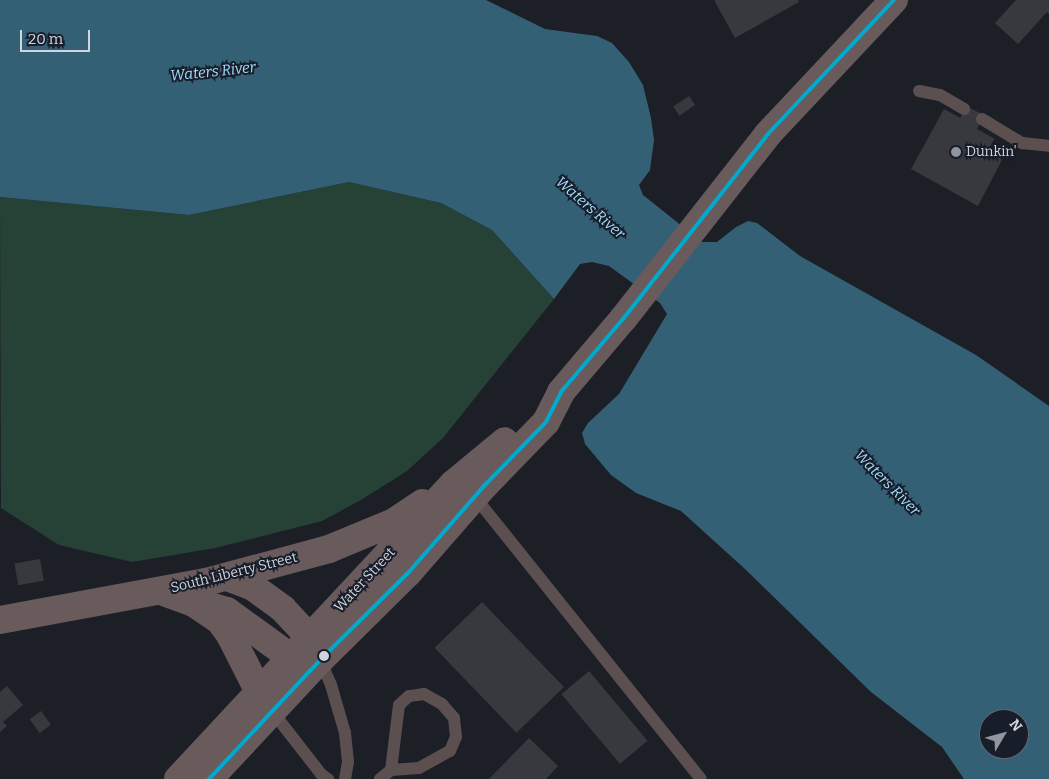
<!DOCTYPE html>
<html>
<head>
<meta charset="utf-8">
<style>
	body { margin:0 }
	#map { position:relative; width:1049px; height:779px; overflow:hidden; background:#1c1f26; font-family:Bitter,serif }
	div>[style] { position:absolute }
	.green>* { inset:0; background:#264236 }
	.water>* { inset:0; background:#346076 }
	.building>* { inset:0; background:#38393f; transform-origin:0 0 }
	.service>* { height:12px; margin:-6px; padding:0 6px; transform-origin:6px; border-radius:6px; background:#5b4f50 }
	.secondary>* { height:28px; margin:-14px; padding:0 14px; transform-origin:14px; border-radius:14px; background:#695a5b }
	.bus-1>* { height:4px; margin:-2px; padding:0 2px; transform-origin:2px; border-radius:2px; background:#00a9ce }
	.dots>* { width:14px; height:14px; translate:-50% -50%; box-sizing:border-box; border:2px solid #181d2a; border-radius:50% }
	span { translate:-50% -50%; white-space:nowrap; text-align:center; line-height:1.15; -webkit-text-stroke:4px #181d2a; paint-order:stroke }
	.poi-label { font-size:14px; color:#d0d4dd }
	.left { translate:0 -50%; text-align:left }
	.street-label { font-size:14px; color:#d0d4dd }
	.water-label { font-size:15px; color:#a2defe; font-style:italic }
	.north { position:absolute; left:979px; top:709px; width:50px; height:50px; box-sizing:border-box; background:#181d2a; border:1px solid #626672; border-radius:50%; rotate:53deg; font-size:14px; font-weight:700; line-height:20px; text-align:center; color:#d0d4dd }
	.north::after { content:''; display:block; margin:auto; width:18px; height:22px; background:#91959d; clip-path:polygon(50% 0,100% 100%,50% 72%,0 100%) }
	.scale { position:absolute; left:20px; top:30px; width:70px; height:22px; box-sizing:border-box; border:2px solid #d0d4dd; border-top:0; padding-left:6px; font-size:15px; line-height:18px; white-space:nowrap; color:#d0d4dd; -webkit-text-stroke:4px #181d2a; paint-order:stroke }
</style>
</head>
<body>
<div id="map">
	<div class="green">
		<div style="clip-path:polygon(349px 182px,441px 203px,492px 230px,554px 299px,443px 438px,407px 471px,361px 500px,322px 521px,215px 548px,132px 562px,59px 545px,1px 508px,0 197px,189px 215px)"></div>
	</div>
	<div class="water">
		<div style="clip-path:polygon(evenodd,0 0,486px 0,545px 29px,597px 36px,612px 43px,629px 62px,643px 85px,651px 118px,654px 140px,650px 170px,639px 185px,643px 195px,702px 242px,717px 242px,736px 227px,748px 221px,757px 223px,800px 256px,976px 355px,1049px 406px,1049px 779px,964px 779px,942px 747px,871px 692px,745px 569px,681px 511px,636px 493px,611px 475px,585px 444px,582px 433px,588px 423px,619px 394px,667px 314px,660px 303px,609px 266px,592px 262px,580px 264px,554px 299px,492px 230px,441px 203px,349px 182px,189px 215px,0 197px,0 0,989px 719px,1019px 719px,1019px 749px,989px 749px,989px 719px)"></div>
	</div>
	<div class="building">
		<div style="clip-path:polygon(714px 0,798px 0,799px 2px,735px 38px)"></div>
		<div style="clip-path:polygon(1016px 0,1049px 0,1049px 14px,1047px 12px,1018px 44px,995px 23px)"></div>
		<div style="left:689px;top:96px;width:11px;height:19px;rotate:56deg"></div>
		<div style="clip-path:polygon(966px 106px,984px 115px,977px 129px,995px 139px,989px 148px,1004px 156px,978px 206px,911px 169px,944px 109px,960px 118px)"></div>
		<div style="left:40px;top:559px;width:22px;height:26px;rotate:80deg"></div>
		<div style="left:482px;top:602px;width:118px;height:66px;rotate:46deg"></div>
		<div style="left:589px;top:671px;width:91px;height:36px;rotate:50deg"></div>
		<div style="clip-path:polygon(7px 686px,23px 705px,3px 722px,7px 726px,0 732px,0 692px)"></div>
		<div style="left:41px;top:711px;width:17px;height:14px;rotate:54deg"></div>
		<div style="clip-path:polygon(529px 738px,558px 766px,546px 779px,489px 779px)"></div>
	</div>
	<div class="service">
		<div style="left:919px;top:91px;width:21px;rotate:11deg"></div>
		<div style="left:940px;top:95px;width:28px;rotate:30deg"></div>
		<div style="left:982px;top:119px;width:47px;rotate:31deg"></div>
		<div style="left:1022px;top:143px;width:27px;rotate:6deg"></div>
		<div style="left:475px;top:497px;width:361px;rotate:51.3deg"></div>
		<div style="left:320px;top:660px;width:27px;rotate:66deg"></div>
		<div style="left:331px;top:685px;width:50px;rotate:73.7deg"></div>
		<div style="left:345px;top:733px;width:29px;rotate:84deg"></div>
		<div style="left:348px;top:762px;width:17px;rotate:100deg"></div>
		<div style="left:272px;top:711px;width:80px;rotate:52.1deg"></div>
		<div style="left:321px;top:774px;width:9px;rotate:36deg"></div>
		<div style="left:380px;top:779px;width:14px;rotate:-39deg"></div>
		<div style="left:391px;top:770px;width:28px;rotate:-4deg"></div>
		<div style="left:419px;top:768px;width:35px;rotate:-29deg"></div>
		<div style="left:450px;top:751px;width:15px;rotate:-67deg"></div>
		<div style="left:456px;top:737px;width:19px;rotate:-96deg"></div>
		<div style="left:454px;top:718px;width:18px;rotate:-131deg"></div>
		<div style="left:442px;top:704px;width:21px;rotate:-151deg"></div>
		<div style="left:424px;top:694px;width:15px;rotate:172deg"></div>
		<div style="left:409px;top:696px;width:13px;rotate:138deg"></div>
		<div style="left:399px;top:705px;width:65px;rotate:97deg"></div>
	</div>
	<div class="secondary">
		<div style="left:227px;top:577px;width:28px;rotate:21deg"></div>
		<div style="left:253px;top:587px;width:37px;rotate:36deg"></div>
		<div style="left:283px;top:609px;width:41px;rotate:47deg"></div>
		<div style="left:311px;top:639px;width:18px;rotate:68deg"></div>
		<div style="left:161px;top:591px;width:33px;rotate:20deg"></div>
		<div style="left:192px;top:602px;width:34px;rotate:34deg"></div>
		<div style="left:220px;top:621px;width:17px;rotate:54deg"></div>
		<div style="left:230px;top:635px;width:64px;rotate:63deg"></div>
		<div style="left:259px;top:692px;width:17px;rotate:57deg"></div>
		<div style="left:213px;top:607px;width:15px;rotate:16deg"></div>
		<div style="left:227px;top:611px;width:82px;rotate:36deg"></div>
		<div style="left:293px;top:659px;width:18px;rotate:3deg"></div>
		<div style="left:0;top:620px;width:209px;rotate:-10.5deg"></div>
		<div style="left:206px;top:582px;width:127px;rotate:-15deg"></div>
		<div style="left:329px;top:549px;width:70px;rotate:-22.6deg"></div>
		<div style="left:394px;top:522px;width:34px;rotate:-34deg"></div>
		<div style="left:178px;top:779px;width:403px;rotate:-47deg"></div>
		<div style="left:453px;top:484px;width:67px;rotate:-39.6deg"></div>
		<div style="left:209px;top:779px;width:163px;rotate:-47deg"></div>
		<div style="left:320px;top:660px;width:124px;rotate:-44.7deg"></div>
		<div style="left:408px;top:573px;width:116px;rotate:-48.9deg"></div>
		<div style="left:484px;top:486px;width:89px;rotate:-45.9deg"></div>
		<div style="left:546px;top:422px;width:34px;rotate:-63deg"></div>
		<div style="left:561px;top:392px;width:96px;rotate:-49.7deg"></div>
		<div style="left:623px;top:319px;width:235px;rotate:-51.9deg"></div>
		<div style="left:768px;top:134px;width:184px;rotate:-46.8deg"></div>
	</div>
	<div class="bus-1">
		<div style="left:209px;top:779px;width:163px;rotate:-47deg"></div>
		<div style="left:320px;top:660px;width:124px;rotate:-44.7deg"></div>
		<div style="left:408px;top:573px;width:116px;rotate:-48.9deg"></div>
		<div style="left:484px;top:486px;width:89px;rotate:-45.9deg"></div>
		<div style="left:546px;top:422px;width:34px;rotate:-63deg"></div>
		<div style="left:561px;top:392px;width:96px;rotate:-49.7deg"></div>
		<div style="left:623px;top:319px;width:235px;rotate:-51.9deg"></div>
		<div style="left:768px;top:134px;width:184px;rotate:-46.8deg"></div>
	</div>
	<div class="dots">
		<div style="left:956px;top:152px;background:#91959d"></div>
		<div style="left:324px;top:656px;background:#d0d4dd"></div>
	</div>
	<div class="poi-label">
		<span class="left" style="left:966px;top:152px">Dunkin'</span>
	</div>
	<div class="street-label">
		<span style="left:234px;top:573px;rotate:-14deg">South Liberty Street</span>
		<span style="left:365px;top:580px;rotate:-47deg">Water Street</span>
	</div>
	<div class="water-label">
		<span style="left:213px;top:72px;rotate:-6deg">Waters River</span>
		<span style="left:590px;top:208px;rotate:41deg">Waters River</span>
		<span style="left:887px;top:483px;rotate:45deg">Waters River</span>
	</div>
	<div class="north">N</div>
	<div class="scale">20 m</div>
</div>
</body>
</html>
